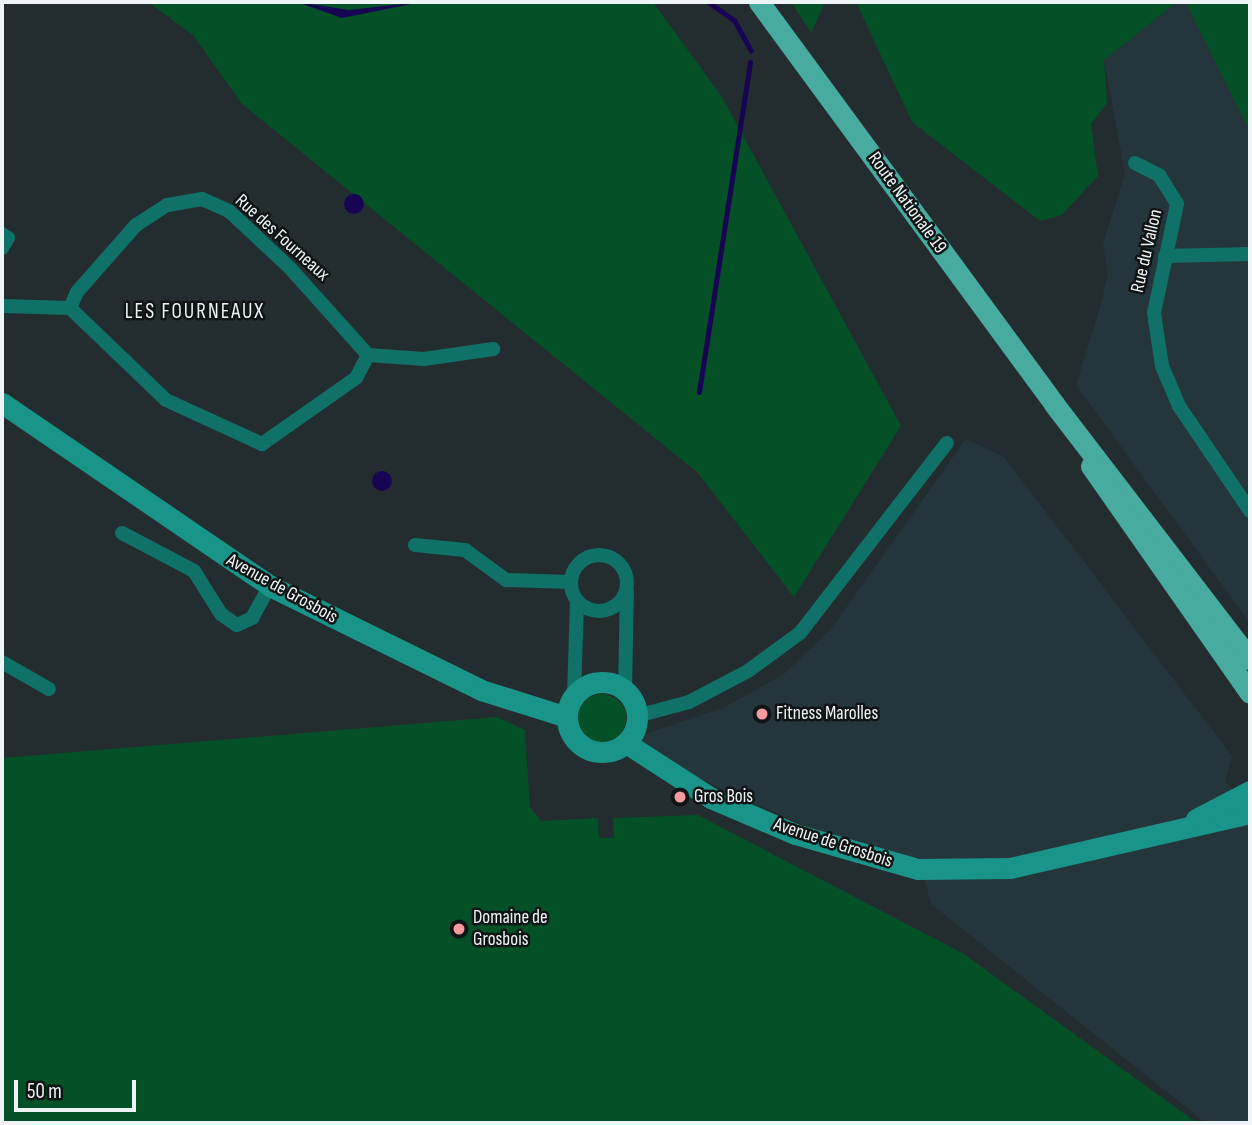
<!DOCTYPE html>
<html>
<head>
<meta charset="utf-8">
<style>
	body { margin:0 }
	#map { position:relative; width:1252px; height:1125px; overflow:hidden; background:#232d2f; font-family:"Sofia Sans Condensed",sans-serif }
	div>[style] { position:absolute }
	.built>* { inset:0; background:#24363b }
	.green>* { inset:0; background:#045027 }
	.round { border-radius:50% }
	.water>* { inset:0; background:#170554 }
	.stream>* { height:5px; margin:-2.5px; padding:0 2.5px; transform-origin:2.5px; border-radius:2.5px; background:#170554 }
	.street>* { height:14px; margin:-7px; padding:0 7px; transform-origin:7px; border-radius:7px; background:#0f7167 }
	.street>.ring { margin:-7px; padding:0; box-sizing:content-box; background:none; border:14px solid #0f7167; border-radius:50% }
	.secondary>* { height:21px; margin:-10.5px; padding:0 10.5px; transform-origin:10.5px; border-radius:10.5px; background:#199488 }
	.secondary>.ring { margin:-10.5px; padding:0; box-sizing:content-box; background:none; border:21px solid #199488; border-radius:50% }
	.primary>* { height:21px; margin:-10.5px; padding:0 10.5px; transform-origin:10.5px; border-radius:10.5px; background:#47ab9f }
	.dots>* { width:19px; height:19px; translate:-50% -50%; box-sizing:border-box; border:4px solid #101415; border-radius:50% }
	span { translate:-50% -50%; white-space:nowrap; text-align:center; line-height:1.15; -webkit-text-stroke:5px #101415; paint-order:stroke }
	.street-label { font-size:19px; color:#eff5f7 }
	.poi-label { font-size:19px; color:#eff5f7 }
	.left { translate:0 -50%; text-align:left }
	.neighbourhood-label { font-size:21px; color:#eff5f7; letter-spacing:2px }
	.frame { position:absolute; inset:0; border:4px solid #eff5f7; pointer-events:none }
	.scale { position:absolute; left:14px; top:1080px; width:122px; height:32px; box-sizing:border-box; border:4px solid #eff5f7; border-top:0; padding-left:9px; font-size:21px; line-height:24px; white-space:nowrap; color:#eff5f7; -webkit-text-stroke:5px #101415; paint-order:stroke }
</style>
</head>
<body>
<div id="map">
	<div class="built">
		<div style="clip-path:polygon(1177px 2px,1199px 2px,1250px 100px,1250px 623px,1076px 385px,1101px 304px,1108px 273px,1103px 244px,1125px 174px,1104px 60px)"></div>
		<div style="clip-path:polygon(966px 439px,1004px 457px,1232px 756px,1225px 782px,1250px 807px,1250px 1123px,1206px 1123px,931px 904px,919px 858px,850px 846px,689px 774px,643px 745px,642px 735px,725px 707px,784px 674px,831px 629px)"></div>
	</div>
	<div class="green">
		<div style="clip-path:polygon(148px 2px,653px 2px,722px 97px,901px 426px,794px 597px,697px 472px,242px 104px,193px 35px)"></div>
		<div style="clip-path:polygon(791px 2px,825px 2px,811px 33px,811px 32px)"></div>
		<div style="clip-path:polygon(856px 2px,1177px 2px,1104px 60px,1107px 103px,1091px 124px,1098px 176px,1062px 215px,1040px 221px,912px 122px)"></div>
		<div style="clip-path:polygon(1197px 2px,1250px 2px,1250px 132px,1187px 5px)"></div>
		<div class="round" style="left:578px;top:694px;width:48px;height:48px"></div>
		<div style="clip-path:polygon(497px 717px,525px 730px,530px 807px,541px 821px,598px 818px,599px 838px,614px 838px,613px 818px,698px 815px,964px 954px,1197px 1123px,2px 1123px,2px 758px)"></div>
	</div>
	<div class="water">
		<div style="clip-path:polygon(297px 2px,349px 10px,421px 2px,342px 18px)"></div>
		<div class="round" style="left:344px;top:194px;width:20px;height:20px"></div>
		<div class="round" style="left:372px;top:471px;width:20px;height:20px"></div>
	</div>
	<div class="stream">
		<div style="left:708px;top:2px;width:32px;rotate:35deg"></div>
		<div style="left:734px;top:20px;width:35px;rotate:61deg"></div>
		<div style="left:699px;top:392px;width:334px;rotate:-81.2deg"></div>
	</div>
	<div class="street">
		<div style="left:1135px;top:163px;width:27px;rotate:27deg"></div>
		<div style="left:1159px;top:175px;width:34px;rotate:58deg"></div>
		<div style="left:1177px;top:204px;width:111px;rotate:101.9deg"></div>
		<div style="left:1154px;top:313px;width:54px;rotate:81.4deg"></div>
		<div style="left:1162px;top:366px;width:43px;rotate:67deg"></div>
		<div style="left:1179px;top:406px;width:127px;rotate:55.9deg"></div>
		<div style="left:2px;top:234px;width:7px;rotate:34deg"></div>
		<div style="left:8px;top:238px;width:12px;rotate:121deg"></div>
		<div style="left:1165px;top:256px;width:85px;rotate:-1.3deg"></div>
		<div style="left:2px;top:306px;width:68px;rotate:1.7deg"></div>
		<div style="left:70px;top:308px;width:133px;rotate:43.8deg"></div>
		<div style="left:166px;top:400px;width:106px;rotate:24.6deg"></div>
		<div style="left:262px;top:444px;width:115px;rotate:-35.1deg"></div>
		<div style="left:356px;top:378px;width:26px;rotate:-62deg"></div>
		<div style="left:368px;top:355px;width:117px;rotate:-131.9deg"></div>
		<div style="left:290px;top:268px;width:83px;rotate:-136.9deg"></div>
		<div style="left:229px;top:211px;width:30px;rotate:-156deg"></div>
		<div style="left:202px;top:199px;width:36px;rotate:170deg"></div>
		<div style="left:167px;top:205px;width:37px;rotate:147deg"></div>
		<div style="left:136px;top:225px;width:89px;rotate:131.4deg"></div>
		<div style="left:77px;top:292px;width:17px;rotate:114deg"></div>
		<div style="left:368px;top:355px;width:56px;rotate:4.1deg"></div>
		<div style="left:424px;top:359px;width:70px;rotate:-8.2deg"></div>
		<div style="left:122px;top:533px;width:81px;rotate:27.8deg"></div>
		<div style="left:194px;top:571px;width:51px;rotate:57.9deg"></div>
		<div style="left:221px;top:614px;width:19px;rotate:35deg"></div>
		<div style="left:237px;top:625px;width:17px;rotate:-25deg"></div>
		<div style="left:252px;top:618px;width:37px;rotate:-61deg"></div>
		<div style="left:415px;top:545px;width:50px;rotate:5.7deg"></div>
		<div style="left:465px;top:550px;width:51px;rotate:36.2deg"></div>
		<div style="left:506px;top:580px;width:65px;rotate:1.8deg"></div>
		<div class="ring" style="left:571px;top:555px;width:42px;height:42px"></div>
		<div style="left:2px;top:662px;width:54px;rotate:29.9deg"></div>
		<div style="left:625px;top:691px;width:100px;rotate:-88.9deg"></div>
		<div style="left:574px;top:696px;width:95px;rotate:-88.2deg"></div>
		<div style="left:637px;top:716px;width:54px;rotate:-15.1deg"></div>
		<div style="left:689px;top:702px;width:67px;rotate:-27.7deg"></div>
		<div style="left:748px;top:671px;width:64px;rotate:-36.2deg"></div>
		<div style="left:800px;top:633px;width:240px;rotate:-52.3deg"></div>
	</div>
	<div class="secondary">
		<div style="left:2px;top:403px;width:325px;rotate:34.3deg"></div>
		<div style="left:270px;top:586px;width:235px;rotate:26.2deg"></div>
		<div style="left:481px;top:690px;width:90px;rotate:17.4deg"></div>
		<div class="ring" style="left:567px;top:682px;width:49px;height:49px"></div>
		<div style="left:626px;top:743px;width:101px;rotate:32.9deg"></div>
		<div style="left:711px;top:798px;width:91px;rotate:23.2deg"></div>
		<div style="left:795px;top:834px;width:128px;rotate:15.9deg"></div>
		<div style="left:918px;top:869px;width:92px;rotate:-0.6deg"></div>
		<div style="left:1010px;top:868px;width:246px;rotate:-12.9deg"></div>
		<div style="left:1196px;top:819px;width:61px;rotate:-27.4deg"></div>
	</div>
	<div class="primary">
		<div style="left:759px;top:2px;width:499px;rotate:53.7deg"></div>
		<div style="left:1054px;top:404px;width:322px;rotate:52.5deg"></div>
		<div style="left:1091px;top:466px;width:277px;rotate:55deg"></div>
	</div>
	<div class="dots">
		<div style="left:762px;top:714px;background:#f49aa0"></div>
		<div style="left:680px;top:797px;background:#f49aa0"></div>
		<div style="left:459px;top:929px;background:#f49aa0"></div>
	</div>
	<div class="street-label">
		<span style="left:907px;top:203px;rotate:54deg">Route Nationale 19</span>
		<span style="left:282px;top:238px;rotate:42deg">Rue des Fourneaux</span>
		<span style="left:1147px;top:251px;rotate:-77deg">Rue du Vallon</span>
		<span style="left:282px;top:589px;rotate:29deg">Avenue de Grosbois</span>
		<span style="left:833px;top:843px;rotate:18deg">Avenue de Grosbois</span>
	</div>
	<div class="poi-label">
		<span class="left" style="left:776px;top:714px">Fitness Marolles</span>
		<span class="left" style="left:694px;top:797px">Gros Bois</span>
		<span class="left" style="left:473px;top:929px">Domaine de<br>Grosbois</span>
	</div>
	<div class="neighbourhood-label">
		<span style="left:195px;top:312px">LES FOURNEAUX</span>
	</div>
	<div class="frame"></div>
	<div class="scale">50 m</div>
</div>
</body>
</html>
